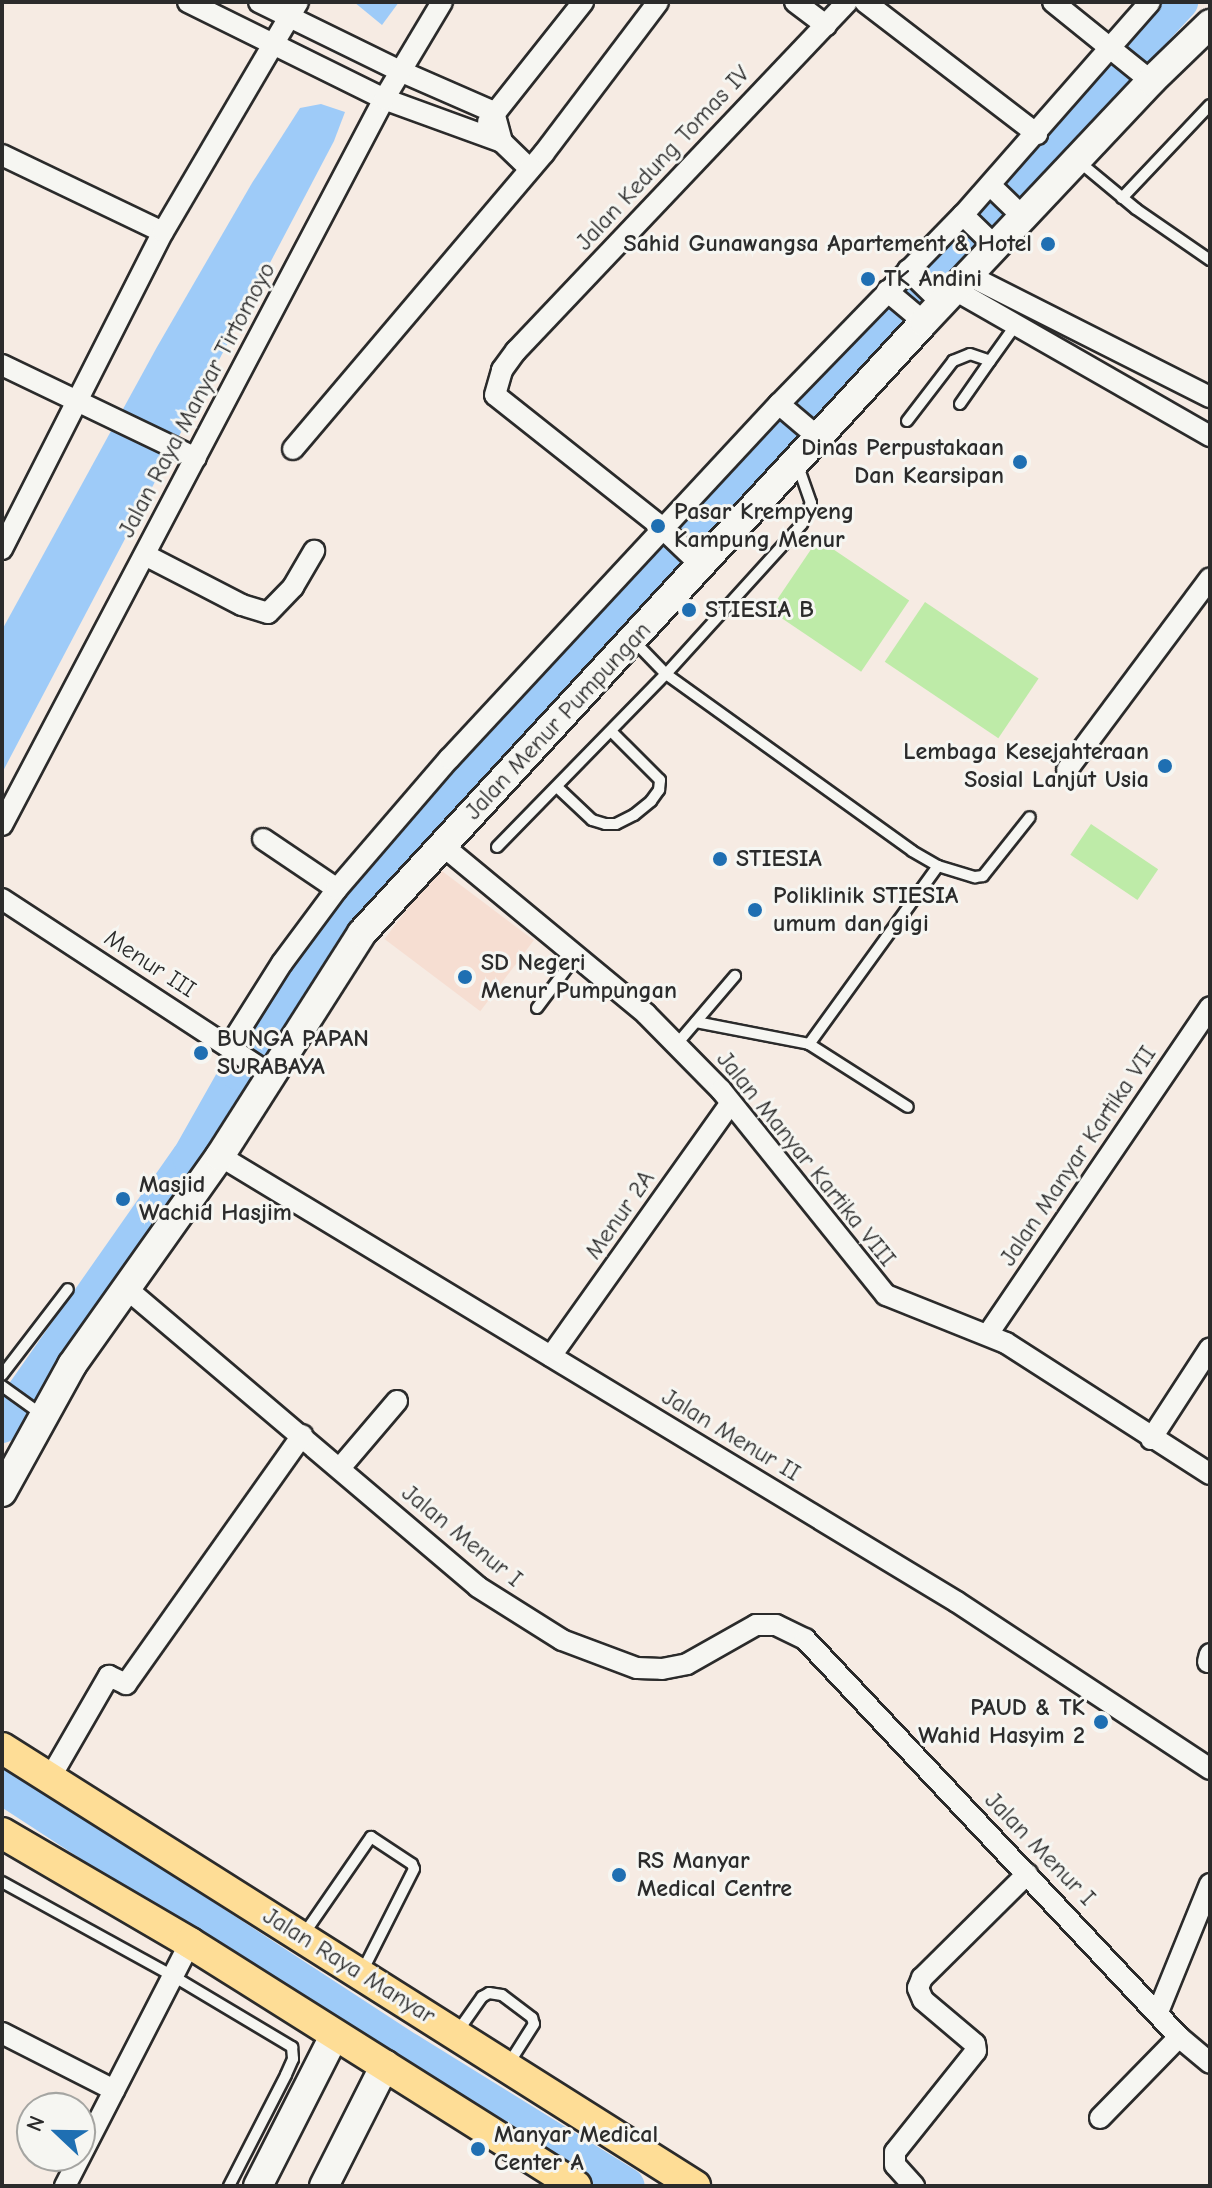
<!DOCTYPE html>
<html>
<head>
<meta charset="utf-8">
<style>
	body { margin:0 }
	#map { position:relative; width:1212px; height:2188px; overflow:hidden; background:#f6ebe3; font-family:"Comic Neue",sans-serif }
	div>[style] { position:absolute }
	.built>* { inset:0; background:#f6ded2; transform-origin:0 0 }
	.green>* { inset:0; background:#beeba8; transform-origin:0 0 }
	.water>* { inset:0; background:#9ecbf8 }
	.river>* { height:36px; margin:-18px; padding:0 18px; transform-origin:18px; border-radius:18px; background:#9ecbf8 }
	.roads { filter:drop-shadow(2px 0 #2b2b2b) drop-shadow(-2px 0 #2b2b2b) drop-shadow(0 2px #2b2b2b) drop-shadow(0 -2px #2b2b2b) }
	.lane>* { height:10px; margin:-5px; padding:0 5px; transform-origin:5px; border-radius:5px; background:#f6f6f2 }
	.street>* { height:20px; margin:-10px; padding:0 10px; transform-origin:10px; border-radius:10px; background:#f6f6f2 }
	.secondary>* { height:28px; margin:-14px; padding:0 14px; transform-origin:14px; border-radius:14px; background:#f6f6f2 }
	.primary>* { height:30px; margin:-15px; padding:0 15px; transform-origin:15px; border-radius:15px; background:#fedd96 }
	.dots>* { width:22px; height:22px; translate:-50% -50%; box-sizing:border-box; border:4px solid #f6f6f2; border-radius:50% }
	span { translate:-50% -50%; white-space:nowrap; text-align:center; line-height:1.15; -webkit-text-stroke:6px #f6f6f2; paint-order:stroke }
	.street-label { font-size:24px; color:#2b2b2b }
	.poi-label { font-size:24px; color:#2b2b2b; font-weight:700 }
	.right { translate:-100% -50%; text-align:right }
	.left { translate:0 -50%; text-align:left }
	.frame { position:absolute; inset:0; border:4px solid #2b2b2b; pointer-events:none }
	.north { position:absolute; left:16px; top:2092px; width:80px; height:80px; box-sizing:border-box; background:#f6f6f2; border:2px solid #a5a5a2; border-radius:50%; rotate:292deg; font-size:22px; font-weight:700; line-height:32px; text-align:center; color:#2b2b2b }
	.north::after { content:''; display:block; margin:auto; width:28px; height:36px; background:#1f6fb2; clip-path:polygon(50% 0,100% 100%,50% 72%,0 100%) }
</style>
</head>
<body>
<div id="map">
	<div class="built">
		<div style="left:438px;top:868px;width:120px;height:89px;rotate:37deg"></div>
	</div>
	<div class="green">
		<div style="left:818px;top:539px;width:110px;height:86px;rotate:34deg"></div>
		<div style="left:925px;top:602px;width:137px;height:72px;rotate:34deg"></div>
		<div style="left:1091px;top:824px;width:81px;height:37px;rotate:34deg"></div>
	</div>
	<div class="water">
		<div style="clip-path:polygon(354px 2px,399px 2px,382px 25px)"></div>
		<div style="clip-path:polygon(321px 104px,345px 112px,334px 141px,2px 773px,2px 630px,157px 347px,252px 183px,300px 108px)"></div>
	</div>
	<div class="river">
		<div style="left:2px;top:1425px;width:327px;rotate:-55deg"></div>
		<div style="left:190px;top:1157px;width:98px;rotate:-60.5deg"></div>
		<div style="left:238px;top:1072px;width:228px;rotate:-55.2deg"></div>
		<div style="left:368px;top:885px;width:255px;rotate:-48.5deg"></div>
		<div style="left:537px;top:694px;width:945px;rotate:-47.1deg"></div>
		<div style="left:2px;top:1786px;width:486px;rotate:33.1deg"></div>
		<div style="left:409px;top:2051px;width:256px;rotate:31.8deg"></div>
	</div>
	<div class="roads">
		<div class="lane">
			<div style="left:1077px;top:160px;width:77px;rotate:39.7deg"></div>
			<div style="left:1136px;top:209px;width:90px;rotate:34.6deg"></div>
			<div style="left:1122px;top:198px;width:128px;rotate:-46.6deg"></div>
			<div style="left:960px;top:404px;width:52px;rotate:-55.1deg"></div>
			<div style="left:907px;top:421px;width:76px;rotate:-52.5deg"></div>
			<div style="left:953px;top:361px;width:18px;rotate:-22deg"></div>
			<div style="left:970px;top:354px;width:21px;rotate:19deg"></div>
			<div style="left:990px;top:361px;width:43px;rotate:-54.5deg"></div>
			<div style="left:635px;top:642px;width:45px;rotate:45.9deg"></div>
			<div style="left:666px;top:674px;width:303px;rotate:35.7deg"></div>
			<div style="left:912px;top:851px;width:30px;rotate:30deg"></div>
			<div style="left:938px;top:866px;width:220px;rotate:125.9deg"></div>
			<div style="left:557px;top:787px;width:48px;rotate:43.3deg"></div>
			<div style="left:592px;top:820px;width:14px;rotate:17deg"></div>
			<div style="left:605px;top:824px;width:11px"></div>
			<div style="left:616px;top:824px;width:20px;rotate:-27deg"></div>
			<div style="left:634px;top:815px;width:22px;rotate:-39deg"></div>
			<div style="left:651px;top:801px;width:14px;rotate:-54deg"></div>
			<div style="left:659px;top:790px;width:10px;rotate:-84deg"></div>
			<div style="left:660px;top:780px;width:69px;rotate:-135deg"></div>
			<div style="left:497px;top:847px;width:242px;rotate:-45.7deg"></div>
			<div style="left:666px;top:674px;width:202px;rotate:-47.8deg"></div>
			<div style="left:802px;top:524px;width:23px;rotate:-67deg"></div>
			<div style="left:811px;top:503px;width:42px;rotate:-109.3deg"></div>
			<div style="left:938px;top:866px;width:39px;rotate:17deg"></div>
			<div style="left:975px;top:877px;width:8px;rotate:-7deg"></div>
			<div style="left:983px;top:876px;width:75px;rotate:-51.5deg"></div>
			<div style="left:537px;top:1008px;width:65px;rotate:-53.1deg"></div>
			<div style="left:696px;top:1022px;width:115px;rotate:11deg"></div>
			<div style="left:809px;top:1044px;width:117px;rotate:32.5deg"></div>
			<div style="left:676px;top:1045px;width:91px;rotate:-49.5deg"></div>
			<div style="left:2px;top:1375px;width:108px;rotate:-52.5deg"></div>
			<div style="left:2px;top:1386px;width:48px;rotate:35.7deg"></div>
			<div style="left:2px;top:1882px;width:195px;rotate:28.8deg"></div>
			<div style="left:173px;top:1976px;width:139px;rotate:30.8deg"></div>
			<div style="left:292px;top:2047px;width:12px;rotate:85deg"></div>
			<div style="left:293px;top:2059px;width:17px;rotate:114deg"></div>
			<div style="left:286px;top:2075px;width:125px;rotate:117.2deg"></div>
			<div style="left:304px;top:1934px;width:118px;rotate:-55.4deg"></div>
			<div style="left:371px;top:1837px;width:49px;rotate:33.4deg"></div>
			<div style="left:412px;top:1864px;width:5px;rotate:68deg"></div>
			<div style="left:414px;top:1869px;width:113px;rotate:116.8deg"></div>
			<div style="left:458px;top:2031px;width:42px;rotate:-54.8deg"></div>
			<div style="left:482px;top:1997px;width:8px;rotate:-30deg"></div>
			<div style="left:489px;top:1993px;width:13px;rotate:9deg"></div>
			<div style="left:502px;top:1995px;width:38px;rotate:37deg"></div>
			<div style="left:532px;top:2018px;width:6px;rotate:72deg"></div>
			<div style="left:534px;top:2024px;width:49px;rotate:122.4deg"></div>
		</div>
		<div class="street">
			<div style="left:188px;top:2px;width:219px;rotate:26.3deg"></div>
			<div style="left:384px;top:99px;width:126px;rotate:20deg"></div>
			<div style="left:259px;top:2px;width:157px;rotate:26.1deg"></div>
			<div style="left:400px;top:71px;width:103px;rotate:23.6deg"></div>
			<div style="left:494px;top:112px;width:31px;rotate:75deg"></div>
			<div style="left:502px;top:142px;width:39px;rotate:44deg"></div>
			<div style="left:795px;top:2px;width:39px;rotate:37deg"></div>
			<div style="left:865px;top:2px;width:217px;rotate:37.5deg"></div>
			<div style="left:1053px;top:2px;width:126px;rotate:38.9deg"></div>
			<div style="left:488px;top:122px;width:153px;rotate:-51.6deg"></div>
			<div style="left:2px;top:155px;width:178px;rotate:25.6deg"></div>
			<div style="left:990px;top:185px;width:46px;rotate:44.1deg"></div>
			<div style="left:963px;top:215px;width:45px;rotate:44.1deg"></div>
			<div style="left:908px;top:270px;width:47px;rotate:44.1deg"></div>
			<div style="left:968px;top:275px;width:271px;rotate:26.8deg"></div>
			<div style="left:955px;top:290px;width:294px;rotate:29.8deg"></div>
			<div style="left:887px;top:291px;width:48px;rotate:40deg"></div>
			<div style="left:2px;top:365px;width:215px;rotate:25.6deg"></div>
			<div style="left:779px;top:404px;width:52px;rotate:40.4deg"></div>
			<div style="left:293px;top:449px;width:388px;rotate:-49.7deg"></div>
			<div style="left:544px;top:153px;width:189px;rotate:-52.9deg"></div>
			<div style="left:2px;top:549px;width:356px;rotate:-63.1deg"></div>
			<div style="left:163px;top:232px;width:267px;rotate:-59.6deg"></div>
			<div style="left:145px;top:555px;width:109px;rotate:27.3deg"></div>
			<div style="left:242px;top:605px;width:27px;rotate:17deg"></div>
			<div style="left:268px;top:613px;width:36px;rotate:-46deg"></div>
			<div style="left:293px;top:587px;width:42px;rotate:-59.7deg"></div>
			<div style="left:702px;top:566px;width:59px;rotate:-136.4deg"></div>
			<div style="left:659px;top:525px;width:209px;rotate:-141.6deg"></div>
			<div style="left:495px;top:395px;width:26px;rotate:-74deg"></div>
			<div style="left:502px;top:370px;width:24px;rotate:-54deg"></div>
			<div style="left:516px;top:351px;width:481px;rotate:-46.5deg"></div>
			<div style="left:1067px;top:770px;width:239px;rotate:-53.3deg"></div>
			<div style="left:2px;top:825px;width:820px;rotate:-62.25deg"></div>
			<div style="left:384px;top:99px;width:113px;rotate:-59.1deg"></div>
			<div style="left:263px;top:839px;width:89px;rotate:34deg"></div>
			<div style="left:442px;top:845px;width:265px;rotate:39.6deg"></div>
			<div style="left:646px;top:1014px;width:107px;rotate:45.4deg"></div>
			<div style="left:721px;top:1090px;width:263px;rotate:51.2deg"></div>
			<div style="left:886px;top:1295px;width:129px;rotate:21.8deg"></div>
			<div style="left:1006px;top:1343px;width:242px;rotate:32.7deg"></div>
			<div style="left:2px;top:899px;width:319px;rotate:33.2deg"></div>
			<div style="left:229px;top:1047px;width:99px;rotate:-57.8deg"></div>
			<div style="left:282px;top:963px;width:92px;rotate:-53.4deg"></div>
			<div style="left:337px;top:889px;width:172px;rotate:-49.3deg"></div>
			<div style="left:449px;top:759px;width:485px;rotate:-47.1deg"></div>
			<div style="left:779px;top:404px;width:264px;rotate:-45.8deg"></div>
			<div style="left:963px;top:215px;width:283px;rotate:-48.7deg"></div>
			<div style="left:220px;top:1156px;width:861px;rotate:31.18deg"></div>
			<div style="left:957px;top:1602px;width:303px;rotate:33.4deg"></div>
			<div style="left:127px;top:1289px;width:460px;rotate:40.3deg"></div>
			<div style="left:478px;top:1587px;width:99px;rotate:32.2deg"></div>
			<div style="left:562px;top:1640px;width:80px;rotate:20.5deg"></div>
			<div style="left:637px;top:1668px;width:25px;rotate:2deg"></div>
			<div style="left:662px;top:1669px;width:25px;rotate:-11deg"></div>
			<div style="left:687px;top:1664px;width:79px;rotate:-29.5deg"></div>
			<div style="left:756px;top:1625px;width:20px"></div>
			<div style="left:776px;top:1625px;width:32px;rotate:26deg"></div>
			<div style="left:805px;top:1639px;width:546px;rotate:46.78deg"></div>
			<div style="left:1179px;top:2037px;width:40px;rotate:40deg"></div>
			<div style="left:988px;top:1334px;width:395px;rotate:-55.8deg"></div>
			<div style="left:551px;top:1356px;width:310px;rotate:-54.6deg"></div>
			<div style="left:1151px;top:1439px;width:108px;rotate:-57deg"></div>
			<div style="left:340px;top:1468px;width:88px;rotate:-49.6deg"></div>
			<div style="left:1208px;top:1662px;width:8px;rotate:-76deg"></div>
			<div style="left:50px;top:1778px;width:118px;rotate:-60deg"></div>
			<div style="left:109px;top:1676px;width:19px;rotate:25deg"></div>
			<div style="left:126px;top:1684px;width:305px;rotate:-54.7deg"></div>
			<div style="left:1158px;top:2012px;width:138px;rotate:-67.9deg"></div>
			<div style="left:2px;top:2033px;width:126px;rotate:27deg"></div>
			<div style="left:1100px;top:2118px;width:113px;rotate:-45.7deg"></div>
			<div style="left:65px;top:2186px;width:273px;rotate:-62.8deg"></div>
			<div style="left:914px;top:2186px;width:28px;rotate:-132deg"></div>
			<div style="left:895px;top:2165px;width:13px;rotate:-90deg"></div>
			<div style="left:895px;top:2152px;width:129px;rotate:-51.3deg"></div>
			<div style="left:976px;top:2051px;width:7px;rotate:-98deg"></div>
			<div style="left:975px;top:2044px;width:68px;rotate:-139.8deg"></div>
			<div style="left:923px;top:2000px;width:13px;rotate:-113deg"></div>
			<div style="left:918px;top:1988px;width:11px;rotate:-68deg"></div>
			<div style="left:922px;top:1978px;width:148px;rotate:-44.7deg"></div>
		</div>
		<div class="secondary">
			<div style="left:2px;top:1492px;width:145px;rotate:-61.1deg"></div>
			<div style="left:72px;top:1365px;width:256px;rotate:-54.7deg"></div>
			<div style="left:220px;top:1156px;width:264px;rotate:-57.5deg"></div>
			<div style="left:362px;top:933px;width:830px;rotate:-47.39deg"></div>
			<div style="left:924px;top:322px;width:331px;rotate:-46.7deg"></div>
			<div style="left:1151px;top:81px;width:82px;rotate:-44deg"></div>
			<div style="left:258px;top:2186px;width:170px;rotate:-63.1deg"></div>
			<div style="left:324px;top:2186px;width:136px;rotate:-63.2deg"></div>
		</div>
		<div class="primary">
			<div style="left:2px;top:1748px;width:820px;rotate:32.29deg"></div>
			<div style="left:2px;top:1833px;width:218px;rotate:30.3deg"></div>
			<div style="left:190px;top:1943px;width:456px;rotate:32.2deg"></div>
		</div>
	</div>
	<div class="dots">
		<div style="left:1048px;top:244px;background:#1f6fb2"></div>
		<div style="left:868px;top:279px;background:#1f6fb2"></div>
		<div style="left:1020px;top:462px;background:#1f6fb2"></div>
		<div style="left:658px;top:526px;background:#1f6fb2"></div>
		<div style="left:689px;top:610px;background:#1f6fb2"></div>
		<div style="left:1165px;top:766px;background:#1f6fb2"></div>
		<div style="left:720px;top:859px;background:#1f6fb2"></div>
		<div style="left:755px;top:910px;background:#1f6fb2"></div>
		<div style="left:465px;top:977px;background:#1f6fb2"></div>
		<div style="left:201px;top:1053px;background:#1f6fb2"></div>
		<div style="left:123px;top:1199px;background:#1f6fb2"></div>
		<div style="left:1101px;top:1722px;background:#1f6fb2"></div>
		<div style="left:619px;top:1875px;background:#1f6fb2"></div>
		<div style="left:478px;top:2149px;background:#1f6fb2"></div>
	</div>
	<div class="street-label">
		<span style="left:663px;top:158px;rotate:-47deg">Jalan Kedung Tomas IV</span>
		<span style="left:197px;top:400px;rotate:-62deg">Jalan Raya Manyar Tirtomoyo</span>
		<span style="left:558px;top:721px;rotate:-47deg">Jalan Menur Pumpungan</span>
		<span style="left:150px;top:964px;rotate:33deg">Menur III</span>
		<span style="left:1078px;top:1156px;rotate:-56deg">Jalan Manyar Kartika VII</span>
		<span style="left:806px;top:1159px;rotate:51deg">Jalan Manyar Kartika VIII</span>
		<span style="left:620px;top:1215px;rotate:-55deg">Menur 2A</span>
		<span style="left:731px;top:1435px;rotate:31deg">Jalan Menur II</span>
		<span style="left:462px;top:1536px;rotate:39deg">Jalan Menur I</span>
		<span style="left:1040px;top:1849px;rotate:46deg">Jalan Menur I</span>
		<span style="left:349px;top:1966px;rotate:32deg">Jalan Raya Manyar</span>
	</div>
	<div class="poi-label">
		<span class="right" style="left:1032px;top:244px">Sahid Gunawangsa Apartement &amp; Hotel</span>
		<span class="left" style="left:884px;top:279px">TK Andini</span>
		<span class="right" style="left:1004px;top:462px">Dinas Perpustakaan<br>Dan Kearsipan</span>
		<span class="left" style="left:674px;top:526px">Pasar Krempyeng<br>Kampung Menur</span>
		<span class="left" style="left:705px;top:610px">STIESIA B</span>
		<span class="right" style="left:1149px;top:766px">Lembaga Kesejahteraan<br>Sosial Lanjut Usia</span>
		<span class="left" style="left:736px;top:859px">STIESIA</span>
		<span class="left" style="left:773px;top:910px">Poliklinik STIESIA<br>umum dan gigi</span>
		<span class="left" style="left:481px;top:977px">SD Negeri<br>Menur Pumpungan</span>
		<span class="left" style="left:217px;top:1053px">BUNGA PAPAN<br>SURABAYA</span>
		<span class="left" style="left:139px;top:1199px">Masjid<br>Wachid Hasjim</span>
		<span class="right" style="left:1085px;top:1722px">PAUD &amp; TK<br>Wahid Hasyim 2</span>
		<span class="left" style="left:637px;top:1875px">RS Manyar<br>Medical Centre</span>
		<span class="left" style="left:494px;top:2149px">Manyar Medical<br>Center A</span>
	</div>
	<div class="frame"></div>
	<div class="north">N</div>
</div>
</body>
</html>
